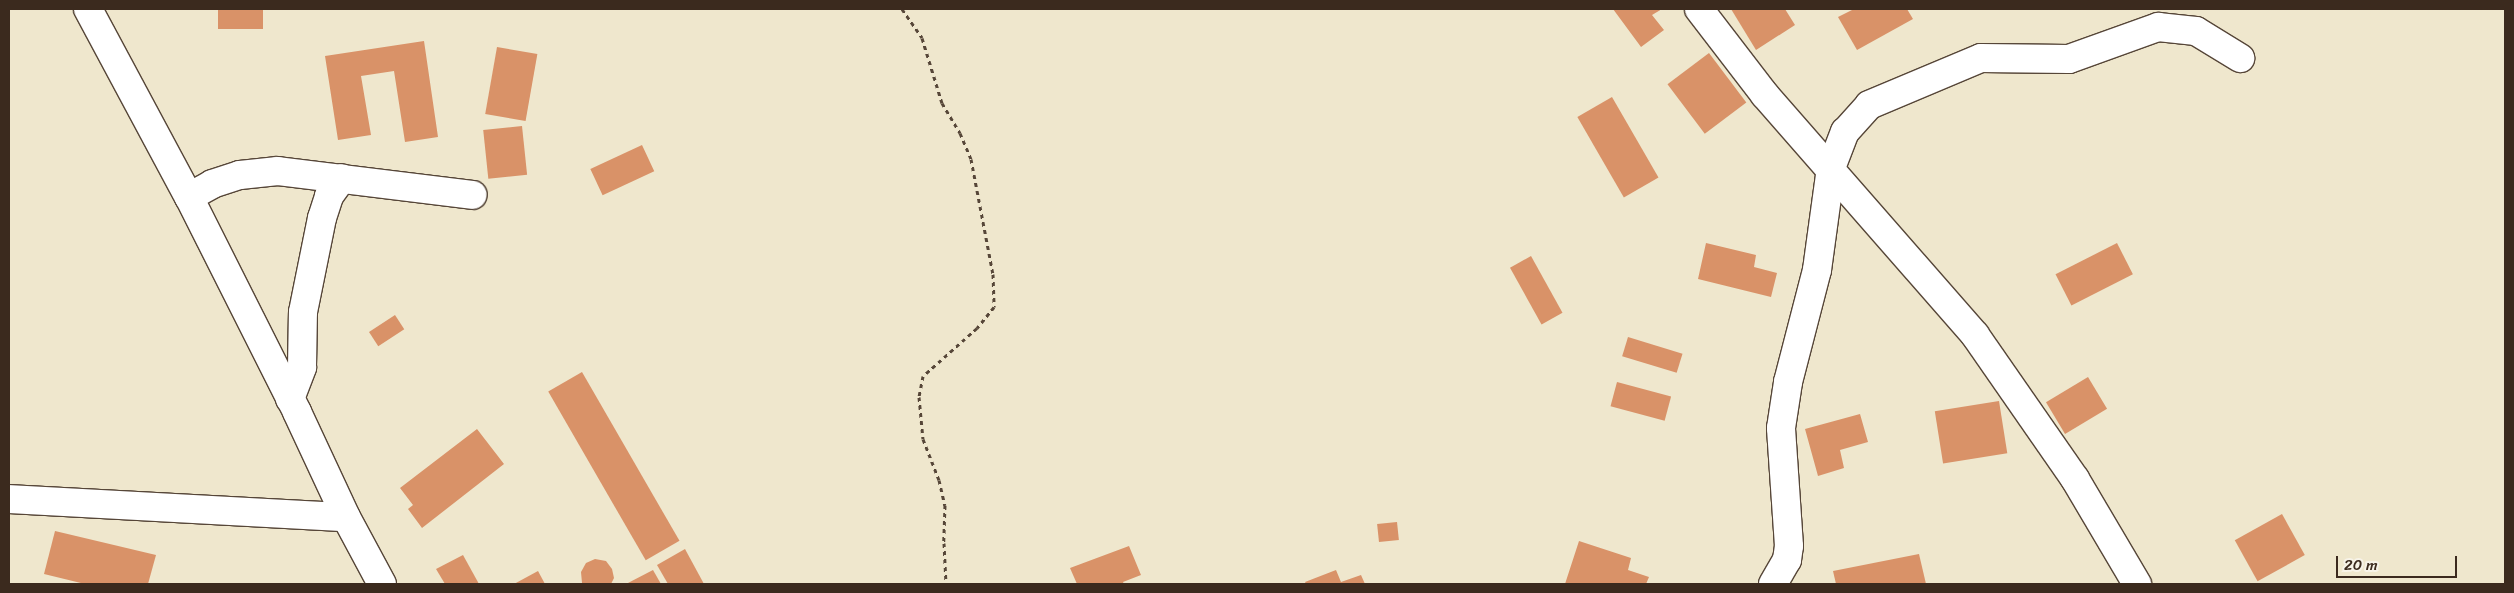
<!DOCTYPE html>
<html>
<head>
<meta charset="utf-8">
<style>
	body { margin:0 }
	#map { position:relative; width:2514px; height:593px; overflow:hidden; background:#efe7cd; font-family:Sriracha,sans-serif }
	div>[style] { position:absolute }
	.building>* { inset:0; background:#d99268; transform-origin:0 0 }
	.path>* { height:3px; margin-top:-1.5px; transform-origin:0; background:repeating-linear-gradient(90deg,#564638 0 4px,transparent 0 8px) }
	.roads { filter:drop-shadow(1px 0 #564638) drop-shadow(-1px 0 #564638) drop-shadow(0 1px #564638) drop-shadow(0 -1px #564638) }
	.minor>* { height:28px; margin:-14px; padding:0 14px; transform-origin:14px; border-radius:14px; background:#fff }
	span { translate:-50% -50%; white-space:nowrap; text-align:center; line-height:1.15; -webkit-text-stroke:4px #f7f3e8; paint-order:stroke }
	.frame { position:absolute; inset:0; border:10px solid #3b2a1e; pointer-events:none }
	.scale { position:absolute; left:2336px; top:556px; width:121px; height:22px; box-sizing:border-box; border:2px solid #3b2a1e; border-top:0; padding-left:6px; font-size:15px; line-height:18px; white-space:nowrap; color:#3b2a1e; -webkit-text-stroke:4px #f7f3e8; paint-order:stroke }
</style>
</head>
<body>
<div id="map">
	<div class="building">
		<div style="left:218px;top:9px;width:45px;height:20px"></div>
		<div style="clip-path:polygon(1613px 9px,1662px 9px,1652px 15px,1664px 30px,1641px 47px)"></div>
		<div style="clip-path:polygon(1731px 9px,1785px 9px,1795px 25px,1756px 50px)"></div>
		<div style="clip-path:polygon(1854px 9px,1907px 9px,1913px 19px,1857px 50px,1838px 17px)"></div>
		<div style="clip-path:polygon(424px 41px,438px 137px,405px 142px,394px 71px,361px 76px,371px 135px,338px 140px,325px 56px)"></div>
		<div style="left:497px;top:47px;width:41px;height:68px;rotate:10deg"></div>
		<div style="left:1709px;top:53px;width:62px;height:52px;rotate:53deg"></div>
		<div style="left:1612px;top:97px;width:93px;height:40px;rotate:60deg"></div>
		<div style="left:522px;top:126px;width:49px;height:39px;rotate:84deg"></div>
		<div style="left:642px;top:145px;width:29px;height:57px;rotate:65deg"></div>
		<div style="clip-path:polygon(1706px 243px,1756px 255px,1754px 267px,1777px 273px,1771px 297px,1698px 279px)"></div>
		<div style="left:2117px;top:243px;width:35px;height:69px;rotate:63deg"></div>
		<div style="left:1531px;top:256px;width:65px;height:24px;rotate:61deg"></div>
		<div style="left:395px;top:315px;width:17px;height:31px;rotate:57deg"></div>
		<div style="left:1628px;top:337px;width:57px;height:20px;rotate:17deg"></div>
		<div style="left:582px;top:372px;width:195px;height:39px;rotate:60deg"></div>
		<div style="left:2088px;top:377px;width:37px;height:49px;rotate:59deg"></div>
		<div style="left:1617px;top:382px;width:56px;height:25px;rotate:15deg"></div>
		<div style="left:1999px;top:401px;width:53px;height:65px;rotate:81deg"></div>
		<div style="clip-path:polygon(1860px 414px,1868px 442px,1840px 450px,1844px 468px,1818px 476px,1805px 429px)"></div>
		<div style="clip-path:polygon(477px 429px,504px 464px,422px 528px,408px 509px,413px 505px,400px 488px)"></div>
		<div style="left:2282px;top:514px;width:47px;height:54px;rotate:61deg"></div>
		<div style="left:1397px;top:522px;width:18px;height:20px;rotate:84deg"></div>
		<div style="clip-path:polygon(55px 531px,156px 555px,148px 584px,85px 584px,44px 574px)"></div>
		<div style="clip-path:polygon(1579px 541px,1631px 558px,1628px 570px,1649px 577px,1646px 584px,1565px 584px)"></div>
		<div style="clip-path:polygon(1129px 546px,1141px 575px,1123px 582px,1124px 584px,1077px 584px,1070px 568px)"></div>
		<div style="clip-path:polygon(685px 549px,704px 584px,668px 584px,657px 565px)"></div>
		<div style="clip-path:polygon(1919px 554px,1926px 584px,1836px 584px,1833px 571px)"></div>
		<div style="clip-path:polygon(463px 555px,479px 584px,445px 584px,436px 569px)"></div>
		<div style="clip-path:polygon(595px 559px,606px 561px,612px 569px,614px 578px,611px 584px,582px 583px,581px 572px,586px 563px)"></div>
		<div style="clip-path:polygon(653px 570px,661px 584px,626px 584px)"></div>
		<div style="clip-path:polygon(1336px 570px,1341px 582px,1361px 575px,1365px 584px,1306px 584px,1305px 582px)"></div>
		<div style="clip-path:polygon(538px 571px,545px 584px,514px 584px)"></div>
	</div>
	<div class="path">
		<div style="left:902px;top:9px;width:35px;rotate:55deg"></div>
		<div style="left:922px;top:38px;width:68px;rotate:72.9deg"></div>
		<div style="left:942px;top:103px;width:35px;rotate:59deg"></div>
		<div style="left:960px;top:133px;width:28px;rotate:67deg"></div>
		<div style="left:971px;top:159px;width:117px;rotate:79.2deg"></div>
		<div style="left:993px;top:274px;width:33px;rotate:88deg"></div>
		<div style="left:994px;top:307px;width:27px;rotate:129deg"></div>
		<div style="left:977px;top:328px;width:72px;rotate:138.4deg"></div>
		<div style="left:923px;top:376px;width:21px;rotate:101deg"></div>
		<div style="left:919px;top:397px;width:42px;rotate:84.6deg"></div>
		<div style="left:923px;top:439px;width:44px;rotate:68.7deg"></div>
		<div style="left:939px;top:480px;width:26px;rotate:77deg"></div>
		<div style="left:945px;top:505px;width:38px;rotate:92deg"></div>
		<div style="left:944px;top:543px;width:41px;rotate:87.2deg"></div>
	</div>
	<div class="roads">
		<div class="minor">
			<div style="left:88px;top:9px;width:213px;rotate:61.8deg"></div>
			<div style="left:189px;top:197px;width:241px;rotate:63.3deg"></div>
			<div style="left:297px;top:412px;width:116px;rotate:65deg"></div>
			<div style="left:346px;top:517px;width:76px;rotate:61.8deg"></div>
			<div style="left:1699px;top:9px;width:108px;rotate:52.5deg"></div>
			<div style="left:1765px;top:95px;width:319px;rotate:48.8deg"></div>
			<div style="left:1975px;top:335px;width:175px;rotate:55.2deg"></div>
			<div style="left:2075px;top:479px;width:122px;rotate:59.4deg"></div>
			<div style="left:189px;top:197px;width:26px;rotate:-29deg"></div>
			<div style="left:212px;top:184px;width:29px;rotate:-18deg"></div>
			<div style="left:240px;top:175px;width:38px;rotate:-6deg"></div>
			<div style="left:278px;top:171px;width:196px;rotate:7deg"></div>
			<div style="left:290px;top:399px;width:34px;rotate:-69deg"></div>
			<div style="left:302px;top:367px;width:55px;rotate:-89deg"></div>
			<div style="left:303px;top:312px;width:96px;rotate:-78.6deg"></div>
			<div style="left:322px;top:218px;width:23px;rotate:-72deg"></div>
			<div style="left:329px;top:196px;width:22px;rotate:-54deg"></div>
			<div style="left:9px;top:499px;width:337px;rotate:3.1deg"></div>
			<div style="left:1773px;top:584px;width:28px;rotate:-60deg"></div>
			<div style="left:1787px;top:560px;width:14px;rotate:-82deg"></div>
			<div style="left:1789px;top:546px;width:118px;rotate:-93.9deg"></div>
			<div style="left:1781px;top:428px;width:47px;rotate:-81.3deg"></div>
			<div style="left:1788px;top:382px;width:116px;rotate:-75.5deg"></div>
			<div style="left:1817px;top:270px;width:103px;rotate:-82.2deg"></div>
			<div style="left:1831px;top:168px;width:39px;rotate:-69deg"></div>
			<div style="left:1845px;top:132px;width:36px;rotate:-48deg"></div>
			<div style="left:1869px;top:105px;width:121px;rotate:-22.8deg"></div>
			<div style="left:1981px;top:58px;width:88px;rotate:0.7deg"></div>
			<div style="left:2069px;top:59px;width:95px;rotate:-19.8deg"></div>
			<div style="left:2158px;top:27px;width:38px;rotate:6deg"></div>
			<div style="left:2196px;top:31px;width:52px;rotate:31.5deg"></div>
		</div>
	</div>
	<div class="frame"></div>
	<div class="scale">20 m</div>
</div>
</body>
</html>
